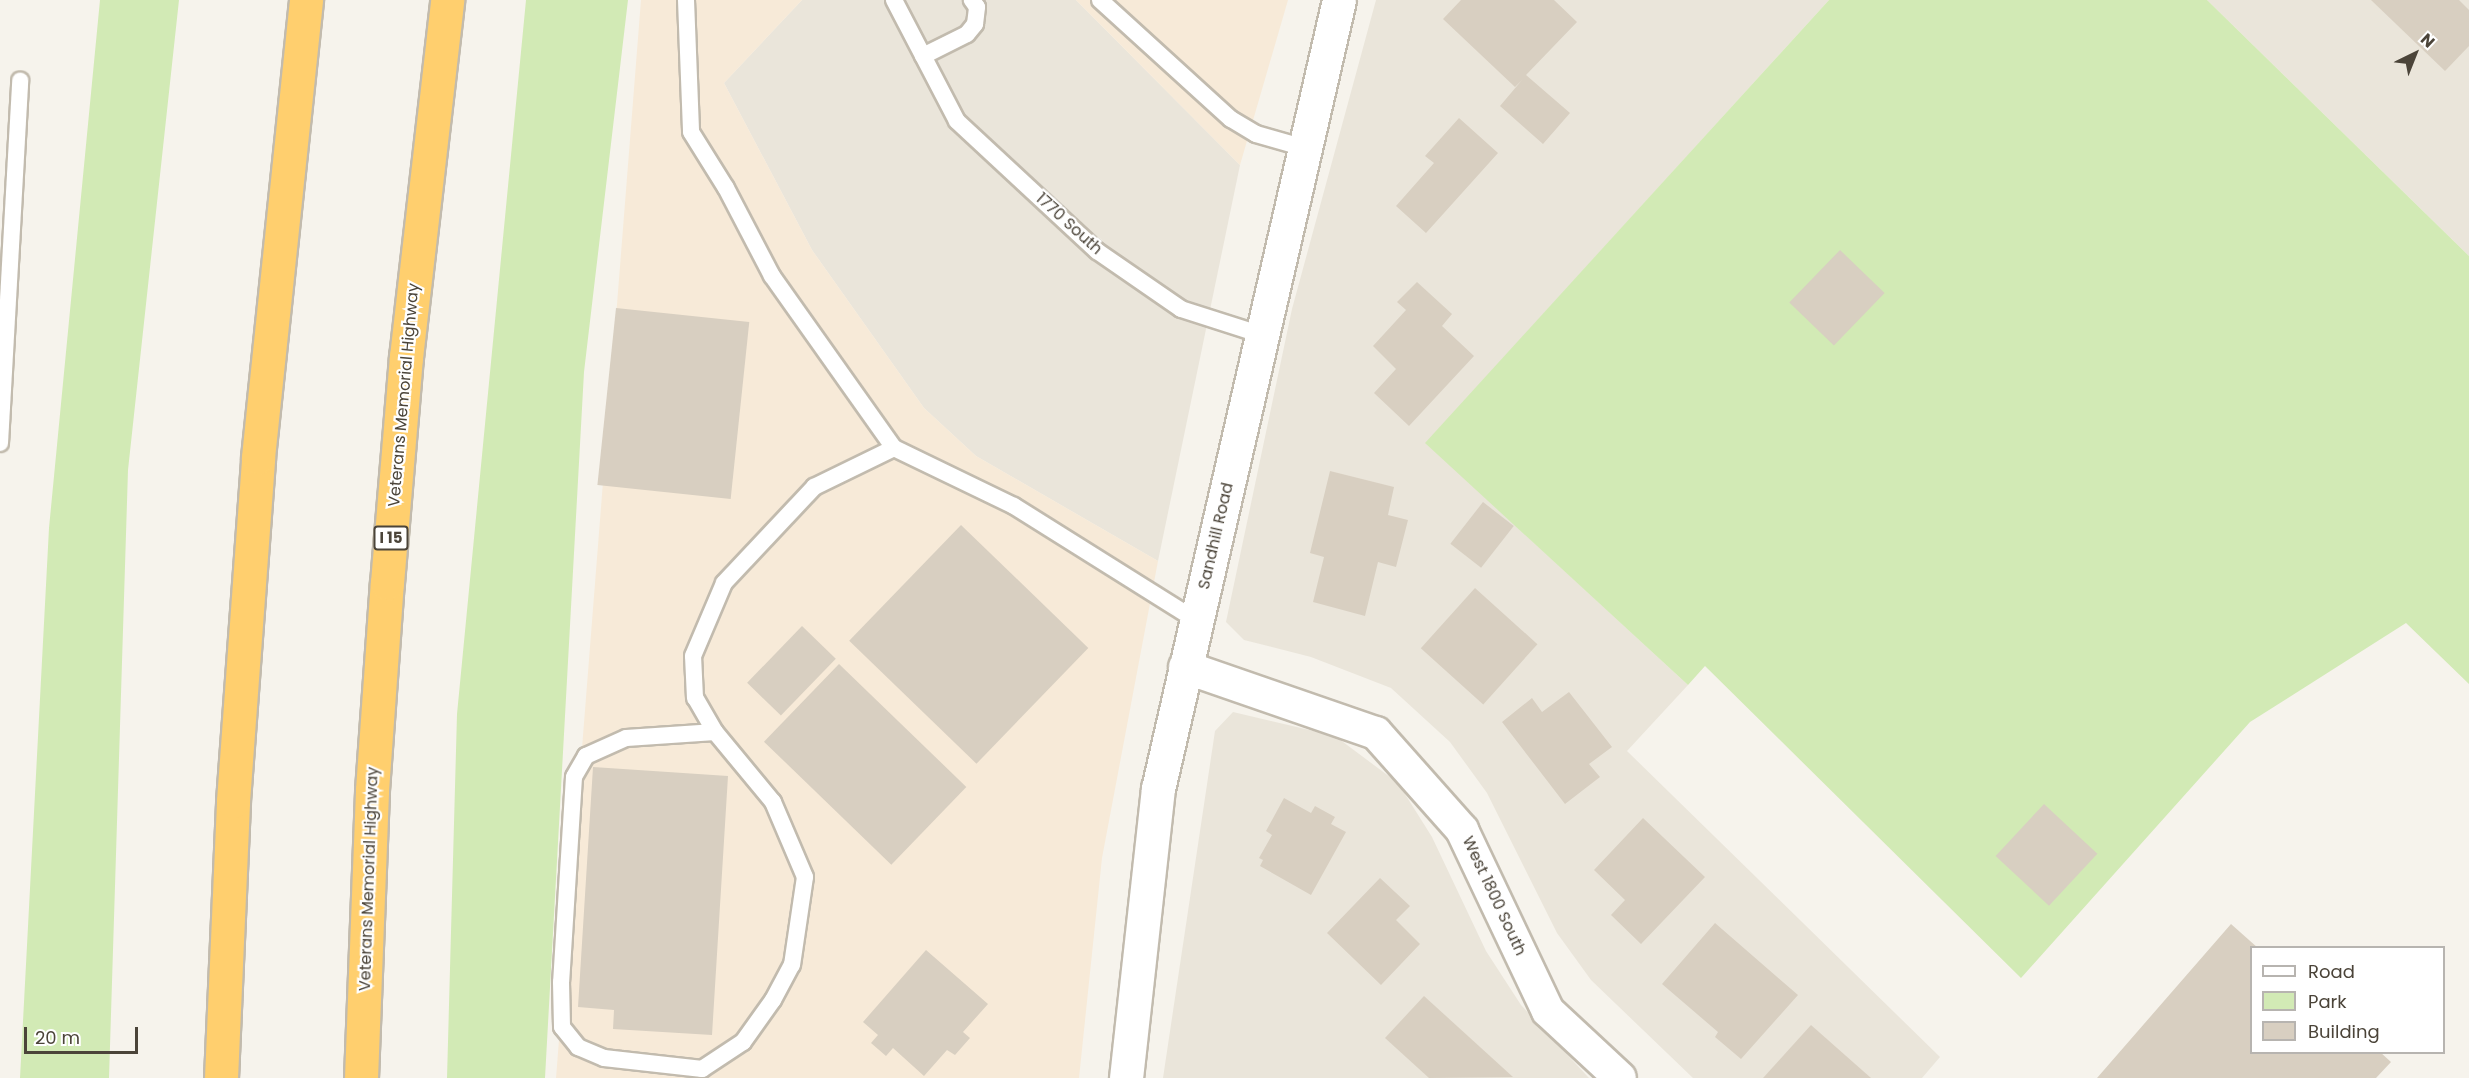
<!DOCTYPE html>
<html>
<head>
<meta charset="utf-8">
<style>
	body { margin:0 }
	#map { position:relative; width:2469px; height:1078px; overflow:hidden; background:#f6f3ec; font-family:Poppins,sans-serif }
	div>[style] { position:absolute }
	.residential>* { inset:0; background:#eae5da }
	.commercial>* { inset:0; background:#f7ead8 }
	.green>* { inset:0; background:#d2eab5 }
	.building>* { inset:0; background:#d8cfc1; transform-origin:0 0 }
	.roads { filter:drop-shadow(2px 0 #c2bbae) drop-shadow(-2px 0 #c2bbae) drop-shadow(0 2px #c2bbae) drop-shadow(0 -2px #c2bbae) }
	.service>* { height:16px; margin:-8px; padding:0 8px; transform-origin:8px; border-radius:8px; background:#fff }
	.minor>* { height:32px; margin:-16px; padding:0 16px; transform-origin:16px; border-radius:16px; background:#fff }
	.tertiary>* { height:33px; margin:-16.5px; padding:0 16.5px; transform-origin:16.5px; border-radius:16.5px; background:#fff }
	.motorway>* { height:33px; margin:-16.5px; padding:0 16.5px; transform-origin:16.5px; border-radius:16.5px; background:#ffcf6e }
	span { translate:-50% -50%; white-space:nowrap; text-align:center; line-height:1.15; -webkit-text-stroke:4.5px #fff; paint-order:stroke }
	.shield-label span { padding:2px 4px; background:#fff; border:2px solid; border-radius:4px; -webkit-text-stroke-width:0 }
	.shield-label { font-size:15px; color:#4b4439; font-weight:700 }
	.street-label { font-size:16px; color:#4b4439 }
	.legend { position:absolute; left:2250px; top:946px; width:195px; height:108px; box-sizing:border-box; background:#fff; border:2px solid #b7b4b0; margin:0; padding:8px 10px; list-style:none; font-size:18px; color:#4b4439 }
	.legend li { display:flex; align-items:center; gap:12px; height:30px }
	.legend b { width:30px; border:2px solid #b7b4b0 }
	.north { position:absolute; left:2385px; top:24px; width:60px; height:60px; -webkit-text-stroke:4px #fff; paint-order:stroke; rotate:43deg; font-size:16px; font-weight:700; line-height:24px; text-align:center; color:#4b4439 }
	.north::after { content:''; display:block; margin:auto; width:21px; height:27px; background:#4b4439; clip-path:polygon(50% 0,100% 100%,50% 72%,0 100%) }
	.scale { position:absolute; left:24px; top:1027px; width:114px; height:27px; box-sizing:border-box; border:3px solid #4b4439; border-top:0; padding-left:8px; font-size:18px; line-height:21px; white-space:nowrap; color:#4b4439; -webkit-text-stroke:4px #fff; paint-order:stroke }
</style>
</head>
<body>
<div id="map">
	<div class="residential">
		<div style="clip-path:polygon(802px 0,1076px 0,1240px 165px,1158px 561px,976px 456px,924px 408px,812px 250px,724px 83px)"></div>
		<div style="clip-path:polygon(1376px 0,1829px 0,1426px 443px,1688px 685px,1627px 751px,1940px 1057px,1922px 1078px,1693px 1078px,1591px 980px,1557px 933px,1487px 793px,1450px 742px,1391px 688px,1311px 657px,1244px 640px,1226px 622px,1292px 309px)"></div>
		<div style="clip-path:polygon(2207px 0,2469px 0,2469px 256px)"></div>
		<div style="clip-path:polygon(1233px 712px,1335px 736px,1398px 783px,1432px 837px,1486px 951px,1521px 1005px,1589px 1078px,1163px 1078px,1215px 731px)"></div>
	</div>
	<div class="commercial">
		<div style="clip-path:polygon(641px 0,802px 0,724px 83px,812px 250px,924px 408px,976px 456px,1158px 561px,1102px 858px,1079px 1078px,556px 1078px)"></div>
		<div style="clip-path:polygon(1076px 0,1288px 0,1240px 165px)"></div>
	</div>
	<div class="green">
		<div style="clip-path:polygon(100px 0,179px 0,128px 470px,109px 1078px,20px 1078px,49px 528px)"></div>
		<div style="clip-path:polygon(526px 0,628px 0,584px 372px,545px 1078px,447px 1078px,457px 714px)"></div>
		<div style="clip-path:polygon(1829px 0,2207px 0,2469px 256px,2469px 684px,2406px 623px,2250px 722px,2021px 978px,1705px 666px,1688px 685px,1425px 443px)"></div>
	</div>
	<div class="building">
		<div style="clip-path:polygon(1461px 0,1554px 0,1577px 22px,1526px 75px,1570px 113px,1543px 144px,1500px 106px,1522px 80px,1515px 87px,1443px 19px)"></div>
		<div style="clip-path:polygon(2371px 0,2459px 0,2469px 10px,2469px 46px,2445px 71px)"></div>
		<div style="clip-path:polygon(1459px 118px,1498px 153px,1426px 233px,1396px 206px,1434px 163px,1425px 156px)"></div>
		<div style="left:1840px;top:250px;width:62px;height:73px;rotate:44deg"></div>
		<div style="clip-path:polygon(1417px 282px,1452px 314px,1442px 326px,1474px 356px,1409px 426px,1374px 393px,1396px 369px,1373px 346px,1406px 310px,1397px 302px)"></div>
		<div style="left:616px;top:308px;width:134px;height:178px;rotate:6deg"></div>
		<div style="clip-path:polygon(1330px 471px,1394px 487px,1388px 515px,1408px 520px,1396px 567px,1378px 562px,1365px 616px,1313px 602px,1324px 557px,1310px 553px)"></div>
		<div style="left:1483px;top:502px;width:39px;height:53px;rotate:38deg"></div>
		<div style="left:961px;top:525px;width:177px;height:161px;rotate:44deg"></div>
		<div style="left:1475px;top:588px;width:84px;height:81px;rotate:42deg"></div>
		<div style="left:802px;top:626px;width:47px;height:79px;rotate:44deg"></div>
		<div style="left:839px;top:664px;width:177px;height:108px;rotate:44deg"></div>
		<div style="clip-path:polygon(1569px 692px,1612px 747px,1589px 764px,1600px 777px,1565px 804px,1502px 722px,1532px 698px,1542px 712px)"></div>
		<div style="clip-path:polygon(593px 767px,728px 776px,712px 1035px,613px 1029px,614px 1010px,578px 1007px)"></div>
		<div style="clip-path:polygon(1284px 798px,1311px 813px,1315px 806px,1335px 817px,1331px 824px,1346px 832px,1311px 895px,1260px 866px,1263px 860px,1259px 858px,1272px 835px,1266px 831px)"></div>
		<div style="left:2044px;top:804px;width:73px;height:71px;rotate:43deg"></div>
		<div style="clip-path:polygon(1643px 818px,1705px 877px,1641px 944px,1611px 915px,1625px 900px,1594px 870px)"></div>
		<div style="clip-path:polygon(1380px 878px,1410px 906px,1396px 920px,1420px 944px,1381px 985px,1327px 933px)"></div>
		<div style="clip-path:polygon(1715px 923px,1798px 995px,1741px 1059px,1715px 1037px,1718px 1032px,1662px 984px)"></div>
		<div style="clip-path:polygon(2231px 924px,2258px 948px,2252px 948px,2252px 1052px,2380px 1052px,2391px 1062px,2376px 1078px,2097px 1078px)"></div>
		<div style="clip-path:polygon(926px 950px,988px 1004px,963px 1032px,970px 1038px,955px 1055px,947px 1050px,924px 1076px,893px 1048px,886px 1056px,871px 1043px,878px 1035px,863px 1022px)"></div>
		<div style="clip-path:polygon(1424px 996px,1513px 1077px,1429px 1078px,1385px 1038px)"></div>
		<div style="clip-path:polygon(1811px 1025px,1871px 1078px,1763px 1078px)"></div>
	</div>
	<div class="roads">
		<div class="service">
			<div style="left:686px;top:0;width:132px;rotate:87.8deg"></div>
			<div style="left:691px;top:132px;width:66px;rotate:58deg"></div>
			<div style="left:726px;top:188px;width:99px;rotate:62.4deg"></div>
			<div style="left:772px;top:276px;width:211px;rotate:54.7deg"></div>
			<div style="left:894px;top:0;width:136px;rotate:62.5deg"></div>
			<div style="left:957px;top:121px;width:191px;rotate:42.9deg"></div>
			<div style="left:1097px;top:251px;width:102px;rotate:34.6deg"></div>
			<div style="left:1181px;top:309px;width:85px;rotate:17.8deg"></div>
			<div style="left:1100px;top:0;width:177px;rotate:42.3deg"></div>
			<div style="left:1231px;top:119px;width:29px;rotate:31deg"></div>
			<div style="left:1256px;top:134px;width:51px;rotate:15.9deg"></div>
			<div style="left:923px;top:56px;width:49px;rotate:-26.6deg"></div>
			<div style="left:967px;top:34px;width:13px;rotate:-51deg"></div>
			<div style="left:975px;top:24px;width:17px;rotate:-83deg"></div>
			<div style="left:977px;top:7px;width:9px;rotate:-126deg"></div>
			<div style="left:0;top:443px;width:363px;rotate:-86.8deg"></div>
			<div style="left:715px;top:732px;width:89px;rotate:176.1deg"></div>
			<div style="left:626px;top:738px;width:44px;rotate:155.8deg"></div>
			<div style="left:586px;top:756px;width:24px;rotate:120deg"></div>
			<div style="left:574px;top:777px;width:205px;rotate:93.6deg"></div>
			<div style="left:561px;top:982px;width:45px;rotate:88.7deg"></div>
			<div style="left:562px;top:1027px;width:26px;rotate:51deg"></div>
			<div style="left:578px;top:1047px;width:28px;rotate:23deg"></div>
			<div style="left:604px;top:1058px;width:99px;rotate:6.4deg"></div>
			<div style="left:702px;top:1069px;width:49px;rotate:-33.4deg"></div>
			<div style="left:743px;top:1042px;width:52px;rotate:-54.5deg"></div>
			<div style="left:773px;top:1000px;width:40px;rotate:-62deg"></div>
			<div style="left:792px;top:965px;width:89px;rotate:-81.6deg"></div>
			<div style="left:805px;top:877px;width:82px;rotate:-113.1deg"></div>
			<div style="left:773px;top:802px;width:91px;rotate:-129.6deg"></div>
			<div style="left:715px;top:732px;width:39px;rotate:-120deg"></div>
			<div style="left:695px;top:698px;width:42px;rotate:-92.7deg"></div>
			<div style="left:693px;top:656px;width:79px;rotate:-67deg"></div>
			<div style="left:724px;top:583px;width:132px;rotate:-46.8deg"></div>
			<div style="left:814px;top:487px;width:89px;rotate:-26deg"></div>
			<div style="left:894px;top:448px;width:133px;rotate:25.8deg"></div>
			<div style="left:1014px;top:506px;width:215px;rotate:32.1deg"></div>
		</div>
		<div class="minor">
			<div style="left:1185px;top:667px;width:202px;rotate:19.1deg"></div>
			<div style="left:1376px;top:733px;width:130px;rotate:48.4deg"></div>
			<div style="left:1462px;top:830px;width:200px;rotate:64.6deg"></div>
			<div style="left:1548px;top:1011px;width:98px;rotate:42.9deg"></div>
		</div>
		<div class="tertiary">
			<div style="left:1126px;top:1078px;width:291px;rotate:-83.7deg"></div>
			<div style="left:1158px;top:789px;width:809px;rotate:-77.08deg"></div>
		</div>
		<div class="motorway">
			<div style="left:221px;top:1078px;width:277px;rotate:-87.5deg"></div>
			<div style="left:233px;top:801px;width:345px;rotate:-85.8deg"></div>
			<div style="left:258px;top:457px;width:460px;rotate:-84deg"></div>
			<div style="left:361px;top:1078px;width:288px;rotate:-87.8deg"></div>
			<div style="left:372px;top:790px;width:208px;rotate:-85.9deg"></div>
			<div style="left:387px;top:583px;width:227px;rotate:-85.2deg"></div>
			<div style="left:406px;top:357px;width:359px;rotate:-83.4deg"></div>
		</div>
	</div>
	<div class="shield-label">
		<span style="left:391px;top:538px">I 15</span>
	</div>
	<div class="street-label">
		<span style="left:1069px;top:224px;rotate:42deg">1770 South</span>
		<span style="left:404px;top:395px;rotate:-85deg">Veterans Memorial Highway</span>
		<span style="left:1216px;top:536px;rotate:-77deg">Sandhill Road</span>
		<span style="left:369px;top:879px;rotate:-88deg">Veterans Memorial Highway</span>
		<span style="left:1494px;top:896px;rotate:65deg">West 1800 South</span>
	</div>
	<ul class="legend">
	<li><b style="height:8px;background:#fff"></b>Road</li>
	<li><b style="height:16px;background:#d2eab5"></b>Park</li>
	<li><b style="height:16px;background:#d8cfc1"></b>Building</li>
	</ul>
	<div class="north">N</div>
	<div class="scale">20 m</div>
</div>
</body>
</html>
